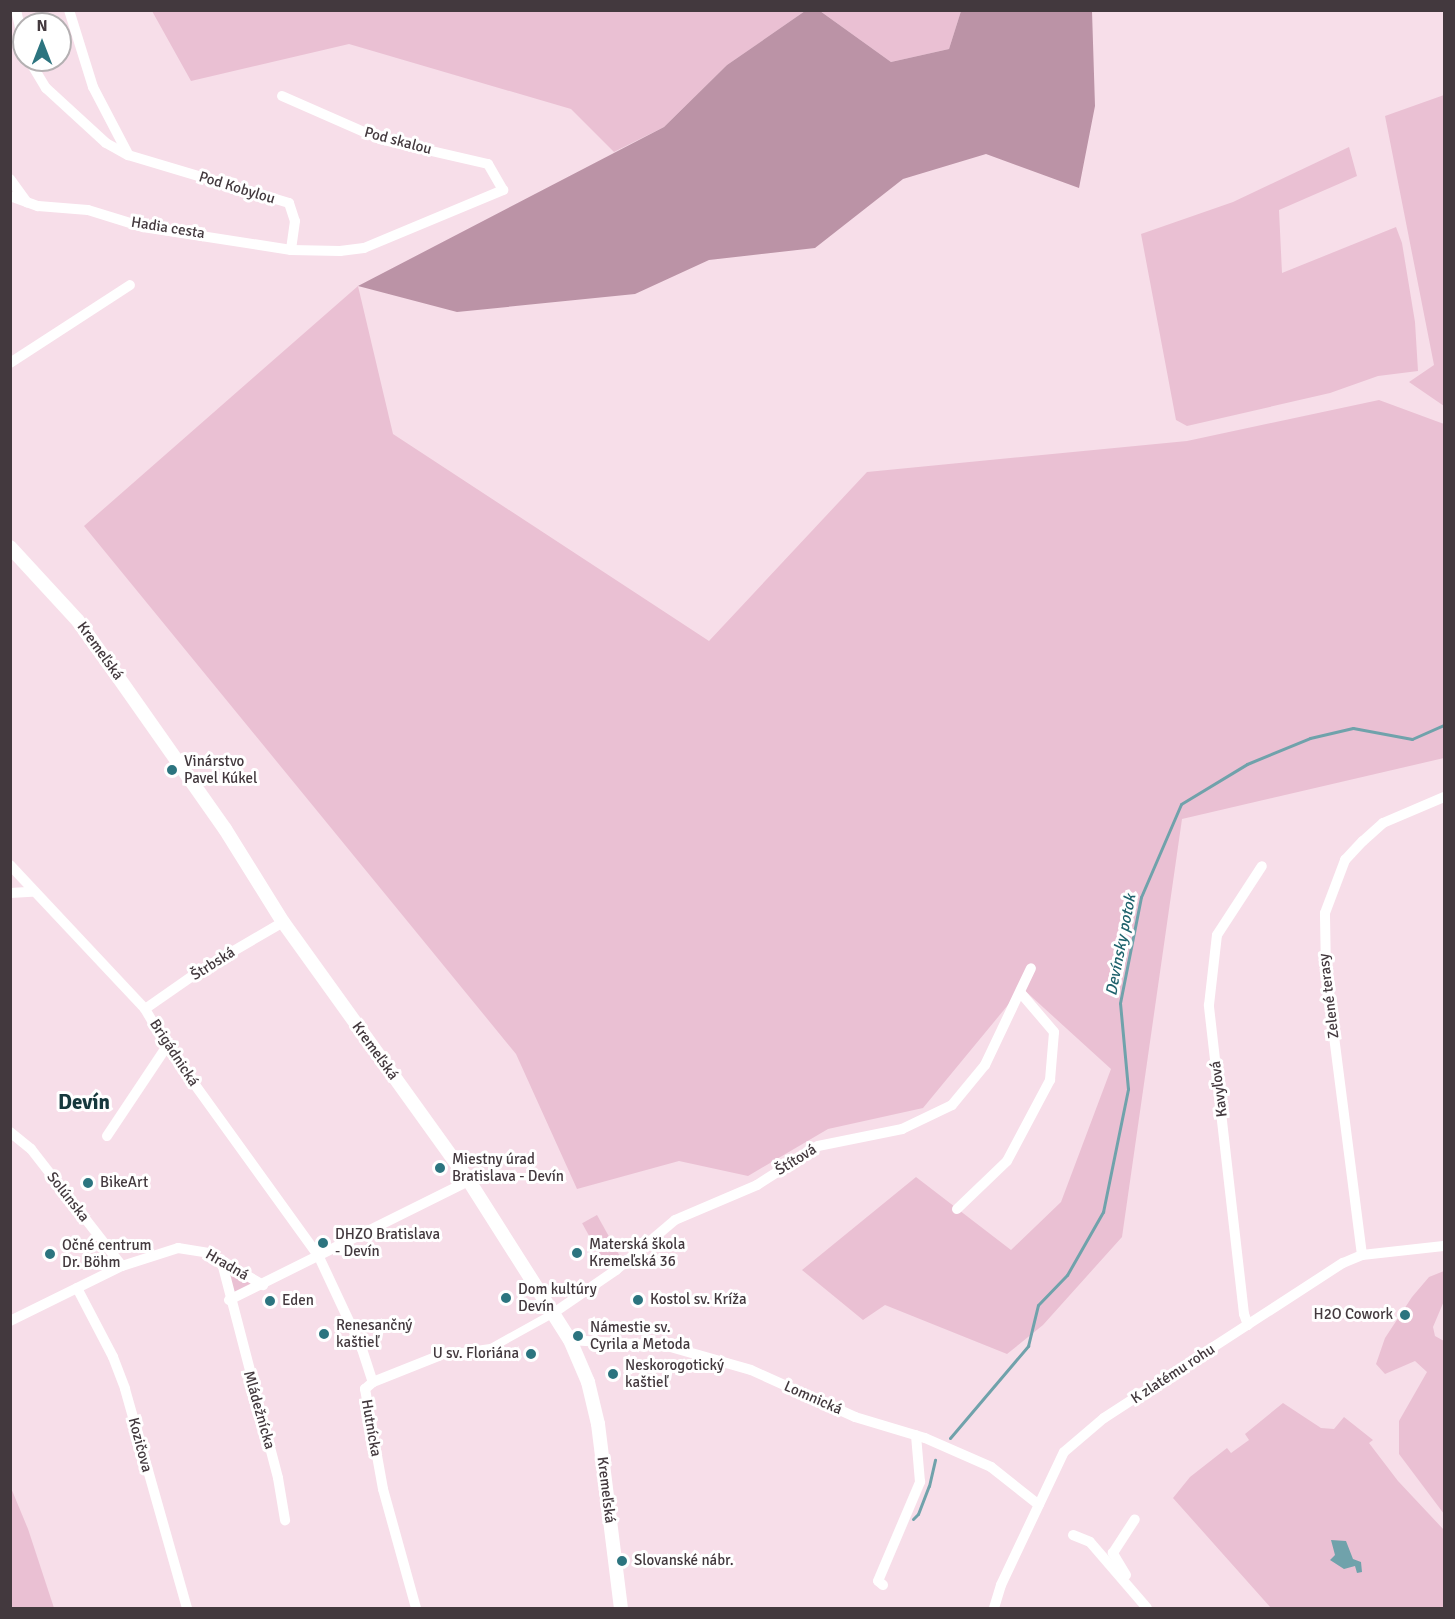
<!DOCTYPE html>
<html>
<head>
<meta charset="utf-8">
<style>
	body { margin:0 }
	#map { position:relative; width:1455px; height:1619px; overflow:hidden; background:#f7dee9; font-family:Signika,sans-serif }
	div>[style] { position:absolute }
	.green>* { inset:0; background:#eac0d3; transform-origin:0 0 }
	.forest>* { inset:0; background:#bb93a6 }
	.water>* { inset:0; background:#70a2ab }
	.stream>* { height:3px; margin:-1.5px; padding:0 1.5px; transform-origin:1.5px; border-radius:1.5px; background:#70a2ab }
	.pedestrian>* { height:8px; margin:-4px; padding:0 4px; transform-origin:4px; border-radius:4px; background:#fff }
	.minor>* { height:10px; margin:-5px; padding:0 5px; transform-origin:5px; border-radius:5px; background:#fff }
	.tertiary>* { height:14px; margin:-7px; padding:0 7px; transform-origin:7px; border-radius:7px; background:#fff }
	.dots>* { width:16px; height:16px; translate:-50% -50%; box-sizing:border-box; border:3px solid #fff; border-radius:50% }
	span { translate:-50% -50%; white-space:nowrap; text-align:center; line-height:1.15; -webkit-text-stroke:6px #fff; paint-order:stroke }
	.street-label { font-size:15px; color:#43393e }
	.poi-label { font-size:15px; color:#43393e }
	.left { translate:0 -50%; text-align:left }
	.right { translate:-100% -50%; text-align:right }
	.water-label { font-size:16px; color:#1e626c; font-style:italic }
	.district-label { font-size:21px; color:#16383d; font-weight:700 }
	.frame { position:absolute; inset:0; border:12px solid #43393e; pointer-events:none }
	.north { position:absolute; left:12px; top:12px; width:60px; height:60px; box-sizing:border-box; background:#fff; border:2px solid #b4b0b2; border-radius:50%; rotate:0deg; font-size:16px; font-weight:700; line-height:24px; text-align:center; color:#43393e }
	.north::after { content:''; display:block; margin:auto; width:21px; height:27px; background:#2c747f; clip-path:polygon(50% 0,100% 100%,50% 72%,0 100%) }
</style>
</head>
<body>
<div id="map">
	<div class="green">
		<div style="clip-path:polygon(152px 11px,805px 11px,727px 65px,664px 127px,614px 152px,571px 109px,349px 44px,191px 81px)"></div>
		<div style="clip-path:polygon(820px 11px,961px 11px,949px 49px,891px 62px)"></div>
		<div style="clip-path:polygon(1444px 95px,1444px 406px,1409px 382px,1434px 365px,1385px 116px)"></div>
		<div style="clip-path:polygon(1349px 147px,1357px 176px,1279px 210px,1282px 273px,1396px 227px,1402px 243px,1415px 322px,1418px 371px,1378px 376px,1330px 393px,1187px 426px,1176px 420px,1141px 234px,1233px 202px)"></div>
		<div style="clip-path:polygon(358px 286px,393px 434px,709px 641px,867px 472px,1187px 441px,1379px 400px,1444px 424px,1444px 758px,1182px 819px,1122px 1237px,1043px 1325px,1007px 1354px,885px 1305px,863px 1320px,802px 1270px,916px 1177px,1011px 1250px,1061px 1202px,1111px 1069px,1022px 988px,923px 1108px,828px 1129px,748px 1176px,679px 1161px,577px 1189px,516px 1054px,84px 526px)"></div>
		<div style="left:597px;top:1215px;width:51px;height:17px;rotate:61deg"></div>
		<div style="clip-path:polygon(231px 1271px,254px 1286px,231px 1296px,227px 1274px)"></div>
		<div style="clip-path:polygon(1444px 1271px,1444px 1301px,1433px 1327px,1435px 1336px,1444px 1341px,1444px 1514px,1399px 1454px,1399px 1421px,1427px 1372px,1415px 1361px,1385px 1374px,1376px 1364px,1385px 1338px,1412px 1297px,1429px 1277px)"></div>
		<div style="clip-path:polygon(1283px 1403px,1321px 1428px,1334px 1429px,1344px 1417px,1373px 1440px,1369px 1443px,1398px 1481px,1444px 1530px,1444px 1608px,1271px 1608px,1173px 1498px,1190px 1477px,1227px 1448px,1231px 1453px,1249px 1440px,1245px 1434px)"></div>
		<div style="clip-path:polygon(11px 1488px,28px 1529px,54px 1608px,11px 1608px)"></div>
	</div>
	<div class="forest">
		<div style="clip-path:polygon(805px 11px,820px 11px,891px 62px,949px 49px,961px 11px,1092px 11px,1095px 106px,1079px 188px,986px 154px,903px 179px,815px 248px,709px 260px,635px 294px,457px 312px,358px 286px,664px 127px,727px 65px)"></div>
	</div>
	<div class="water">
		<div style="clip-path:polygon(1331px 1540px,1346px 1541px,1353px 1559px,1361px 1562px,1362px 1572px,1357px 1573px,1355px 1566px,1344px 1569px,1330px 1560px,1335px 1555px)"></div>
	</div>
	<div class="stream">
		<div style="left:950px;top:1438px;width:121px;rotate:-49.7deg"></div>
		<div style="left:1028px;top:1346px;width:42px;rotate:-76.3deg"></div>
		<div style="left:1038px;top:1305px;width:42px;rotate:-46deg"></div>
		<div style="left:1067px;top:1275px;width:73px;rotate:-60.3deg"></div>
		<div style="left:1103px;top:1212px;width:126px;rotate:-78.5deg"></div>
		<div style="left:1128px;top:1089px;width:86px;rotate:-95.3deg"></div>
		<div style="left:1120px;top:1003px;width:108px;rotate:-78.8deg"></div>
		<div style="left:1141px;top:897px;width:101px;rotate:-66.7deg"></div>
		<div style="left:1181px;top:804px;width:77px;rotate:-31.2deg"></div>
		<div style="left:1247px;top:764px;width:68px;rotate:-22.4deg"></div>
		<div style="left:1310px;top:738px;width:44px;rotate:-13.1deg"></div>
		<div style="left:1353px;top:728px;width:60px;rotate:10.6deg"></div>
		<div style="left:1412px;top:739px;width:35px;rotate:-24deg"></div>
		<div style="left:913px;top:1519px;width:7px;rotate:-45deg"></div>
		<div style="left:918px;top:1514px;width:30px;rotate:-69deg"></div>
		<div style="left:929px;top:1486px;width:27px;rotate:-77deg"></div>
	</div>
	<div class="pedestrian">
		<div style="left:441px;top:1355px;width:50px;rotate:-8deg"></div>
		<div style="left:491px;top:1348px;width:70px;rotate:-29.1deg"></div>
	</div>
	<div class="minor">
		<div style="left:16px;top:10px;width:35px;rotate:77deg"></div>
		<div style="left:69px;top:10px;width:81px;rotate:72.7deg"></div>
		<div style="left:93px;top:87px;width:76px;rotate:62.4deg"></div>
		<div style="left:29px;top:60px;width:33px;rotate:59deg"></div>
		<div style="left:46px;top:88px;width:81px;rotate:42.5deg"></div>
		<div style="left:106px;top:143px;width:25px;rotate:29deg"></div>
		<div style="left:128px;top:155px;width:168px;rotate:16.6deg"></div>
		<div style="left:289px;top:203px;width:19px;rotate:72deg"></div>
		<div style="left:295px;top:221px;width:29px;rotate:98deg"></div>
		<div style="left:10px;top:179px;width:29px;rotate:54deg"></div>
		<div style="left:10px;top:196px;width:30px;rotate:20deg"></div>
		<div style="left:38px;top:206px;width:50px;rotate:4.6deg"></div>
		<div style="left:88px;top:210px;width:58px;rotate:17.2deg"></div>
		<div style="left:143px;top:227px;width:150px;rotate:8.8deg"></div>
		<div style="left:291px;top:250px;width:49px;rotate:1.2deg"></div>
		<div style="left:340px;top:251px;width:24px;rotate:-7deg"></div>
		<div style="left:364px;top:248px;width:151px;rotate:-22.6deg"></div>
		<div style="left:503px;top:190px;width:30px;rotate:-120deg"></div>
		<div style="left:488px;top:164px;width:111px;rotate:-167deg"></div>
		<div style="left:380px;top:139px;width:107px;rotate:-156.3deg"></div>
		<div style="left:10px;top:363px;width:143px;rotate:-33deg"></div>
		<div style="left:10px;top:865px;width:197px;rotate:46.8deg"></div>
		<div style="left:145px;top:1009px;width:43px;rotate:59.3deg"></div>
		<div style="left:167px;top:1046px;width:260px;rotate:54.2deg"></div>
		<div style="left:319px;top:1257px;width:102px;rotate:64.9deg"></div>
		<div style="left:362px;top:1349px;width:35px;rotate:72deg"></div>
		<div style="left:10px;top:893px;width:22px;rotate:-3deg"></div>
		<div style="left:145px;top:1009px;width:68px;rotate:-34.9deg"></div>
		<div style="left:201px;top:970px;width:95px;rotate:-30.3deg"></div>
		<div style="left:10px;top:1132px;width:27px;rotate:39deg"></div>
		<div style="left:31px;top:1149px;width:148px;rotate:52.1deg"></div>
		<div style="left:107px;top:1136px;width:108px;rotate:-56.3deg"></div>
		<div style="left:957px;top:1209px;width:69px;rotate:-43.8deg"></div>
		<div style="left:1007px;top:1161px;width:92px;rotate:-62deg"></div>
		<div style="left:1050px;top:1080px;width:48px;rotate:-85.2deg"></div>
		<div style="left:1054px;top:1032px;width:52px;rotate:-130.4deg"></div>
		<div style="left:1362px;top:1255px;width:284px;rotate:-97.3deg"></div>
		<div style="left:1326px;top:973px;width:60px;rotate:-91deg"></div>
		<div style="left:1325px;top:913px;width:57px;rotate:-69.3deg"></div>
		<div style="left:1345px;top:860px;width:26px;rotate:-47deg"></div>
		<div style="left:1363px;top:841px;width:27px;rotate:-42deg"></div>
		<div style="left:1383px;top:823px;width:66px;rotate:-23.1deg"></div>
		<div style="left:221px;top:1259px;width:226px;rotate:75.4deg"></div>
		<div style="left:278px;top:1478px;width:43px;rotate:80.5deg"></div>
		<div style="left:77px;top:1288px;width:78px;rotate:62.4deg"></div>
		<div style="left:113px;top:1357px;width:34px;rotate:69deg"></div>
		<div style="left:125px;top:1389px;width:228px;rotate:74.2deg"></div>
		<div style="left:229px;top:1300px;width:268px;rotate:-26.4deg"></div>
		<div style="left:552px;top:1314px;width:78px;rotate:-34.5deg"></div>
		<div style="left:616px;top:1270px;width:77px;rotate:-40.3deg"></div>
		<div style="left:675px;top:1220px;width:89px;rotate:-23.1deg"></div>
		<div style="left:757px;top:1185px;width:72px;rotate:-32.6deg"></div>
		<div style="left:818px;top:1146px;width:86px;rotate:-11.4deg"></div>
		<div style="left:902px;top:1129px;width:55px;rotate:-25.6deg"></div>
		<div style="left:952px;top:1105px;width:52px;rotate:-50.5deg"></div>
		<div style="left:985px;top:1065px;width:107px;rotate:-64.6deg"></div>
		<div style="left:10px;top:1321px;width:125px;rotate:-26.2deg"></div>
		<div style="left:122px;top:1266px;width:59px;rotate:-17.8deg"></div>
		<div style="left:178px;top:1248px;width:31px;rotate:9deg"></div>
		<div style="left:209px;top:1253px;width:63px;rotate:30.7deg"></div>
		<div style="left:1248px;top:1325px;width:12px;rotate:-110deg"></div>
		<div style="left:1244px;top:1314px;width:311px;rotate:-96.5deg"></div>
		<div style="left:1209px;top:1005px;width:70px;rotate:-83.5deg"></div>
		<div style="left:1217px;top:935px;width:82px;rotate:-56.9deg"></div>
		<div style="left:570px;top:1340px;width:97px;rotate:3.5deg"></div>
		<div style="left:667px;top:1346px;width:87px;rotate:15.9deg"></div>
		<div style="left:751px;top:1370px;width:114px;rotate:24.3deg"></div>
		<div style="left:855px;top:1417px;width:73px;rotate:16.7deg"></div>
		<div style="left:925px;top:1438px;width:72px;rotate:23.7deg"></div>
		<div style="left:991px;top:1467px;width:61px;rotate:38.4deg"></div>
		<div style="left:1073px;top:1535px;width:18px;rotate:22deg"></div>
		<div style="left:1090px;top:1542px;width:87px;rotate:49.2deg"></div>
		<div style="left:1126px;top:1575px;width:26px;rotate:-121deg"></div>
		<div style="left:1113px;top:1553px;width:40px;rotate:-57.1deg"></div>
		<div style="left:883px;top:1585px;width:6px;rotate:-141deg"></div>
		<div style="left:878px;top:1581px;width:108px;rotate:-67deg"></div>
		<div style="left:920px;top:1482px;width:47px;rotate:-94.9deg"></div>
		<div style="left:416px;top:1608px;width:123px;rotate:-105.5deg"></div>
		<div style="left:383px;top:1489px;width:102px;rotate:-100.2deg"></div>
		<div style="left:365px;top:1389px;width:11px;rotate:-41deg"></div>
		<div style="left:373px;top:1382px;width:73px;rotate:-21.7deg"></div>
		<div style="left:994px;top:1608px;width:24px;rotate:-73deg"></div>
		<div style="left:1001px;top:1585px;width:147px;rotate:-64.7deg"></div>
		<div style="left:1064px;top:1452px;width:52px;rotate:-40.4deg"></div>
		<div style="left:1104px;top:1418px;width:285px;rotate:-33deg"></div>
		<div style="left:1343px;top:1263px;width:21px;rotate:-23deg"></div>
		<div style="left:1362px;top:1255px;width:82px;rotate:-6.3deg"></div>
	</div>
	<div class="tertiary">
		<div style="left:10px;top:547px;width:100px;rotate:47.4deg"></div>
		<div style="left:78px;top:621px;width:65px;rotate:54.4deg"></div>
		<div style="left:116px;top:674px;width:189px;rotate:54.9deg"></div>
		<div style="left:225px;top:829px;width:110px;rotate:58.1deg"></div>
		<div style="left:283px;top:922px;width:319px;rotate:54.3deg"></div>
		<div style="left:469px;top:1181px;width:188px;rotate:57.6deg"></div>
		<div style="left:570px;top:1340px;width:46px;rotate:66.8deg"></div>
		<div style="left:588px;top:1382px;width:43px;rotate:76.6deg"></div>
		<div style="left:598px;top:1424px;width:185px;rotate:82.9deg"></div>
	</div>
	<div class="dots">
		<div style="left:172px;top:770px;background:#2c747f"></div>
		<div style="left:440px;top:1168px;background:#2c747f"></div>
		<div style="left:88px;top:1183px;background:#2c747f"></div>
		<div style="left:323px;top:1243px;background:#2c747f"></div>
		<div style="left:577px;top:1253px;background:#2c747f"></div>
		<div style="left:50px;top:1254px;background:#2c747f"></div>
		<div style="left:506px;top:1298px;background:#2c747f"></div>
		<div style="left:638px;top:1300px;background:#2c747f"></div>
		<div style="left:270px;top:1301px;background:#2c747f"></div>
		<div style="left:1405px;top:1315px;background:#2c747f"></div>
		<div style="left:324px;top:1334px;background:#2c747f"></div>
		<div style="left:578px;top:1336px;background:#2c747f"></div>
		<div style="left:531px;top:1354px;background:#2c747f"></div>
		<div style="left:613px;top:1374px;background:#2c747f"></div>
		<div style="left:622px;top:1561px;background:#2c747f"></div>
	</div>
	<div class="street-label">
		<span style="left:398px;top:141px;rotate:15deg">Pod skalou</span>
		<span style="left:237px;top:188px;rotate:17deg">Pod Kobylou</span>
		<span style="left:168px;top:228px;rotate:9deg">Hadia cesta</span>
		<span style="left:100px;top:651px;rotate:54deg">Kremeľská</span>
		<span style="left:213px;top:964px;rotate:-32deg">Štrbská</span>
		<span style="left:1329px;top:996px;rotate:-97deg">Zelené terasy</span>
		<span style="left:375px;top:1051px;rotate:54deg">Kremeľská</span>
		<span style="left:174px;top:1053px;rotate:57deg">Brigádnická</span>
		<span style="left:1219px;top:1089px;rotate:-97deg">Kavyľová</span>
		<span style="left:796px;top:1160px;rotate:-32deg">Štítová</span>
		<span style="left:68px;top:1197px;rotate:52deg">Solúnska</span>
		<span style="left:227px;top:1265px;rotate:30deg">Hradná</span>
		<span style="left:1173px;top:1374px;rotate:-33deg">K zlatému rohu</span>
		<span style="left:813px;top:1398px;rotate:24deg">Lomnická</span>
		<span style="left:259px;top:1410px;rotate:74deg">Mládežnícka</span>
		<span style="left:371px;top:1428px;rotate:80deg">Hutnícka</span>
		<span style="left:140px;top:1445px;rotate:75deg">Kozičova</span>
		<span style="left:606px;top:1490px;rotate:83deg">Kremeľská</span>
	</div>
	<div class="poi-label">
		<span class="left" style="left:184px;top:770px">Vinárstvo<br>Pavel Kúkel</span>
		<span class="left" style="left:452px;top:1168px">Miestny úrad<br>Bratislava - Devín</span>
		<span class="left" style="left:100px;top:1183px">BikeArt</span>
		<span class="left" style="left:335px;top:1243px">DHZO Bratislava<br>- Devín</span>
		<span class="left" style="left:589px;top:1253px">Materská škola<br>Kremeľská 36</span>
		<span class="left" style="left:62px;top:1254px">Očné centrum<br>Dr. Böhm</span>
		<span class="left" style="left:518px;top:1298px">Dom kultúry<br>Devín</span>
		<span class="left" style="left:650px;top:1300px">Kostol sv. Kríža</span>
		<span class="left" style="left:282px;top:1301px">Eden</span>
		<span class="right" style="left:1393px;top:1315px">H2O Cowork</span>
		<span class="left" style="left:336px;top:1334px">Renesančný<br>kaštieľ</span>
		<span class="left" style="left:590px;top:1336px">Námestie sv.<br>Cyrila a Metoda</span>
		<span class="right" style="left:519px;top:1354px">U sv. Floriána</span>
		<span class="left" style="left:625px;top:1374px">Neskorogotický<br>kaštieľ</span>
		<span class="left" style="left:634px;top:1561px">Slovanské nábr.</span>
	</div>
	<div class="water-label">
		<span style="left:1121px;top:945px;rotate:-79deg">Devínsky potok</span>
	</div>
	<div class="district-label">
		<span style="left:84px;top:1102px">Devín</span>
	</div>
	<div class="frame"></div>
	<div class="north">N</div>
</div>
</body>
</html>
